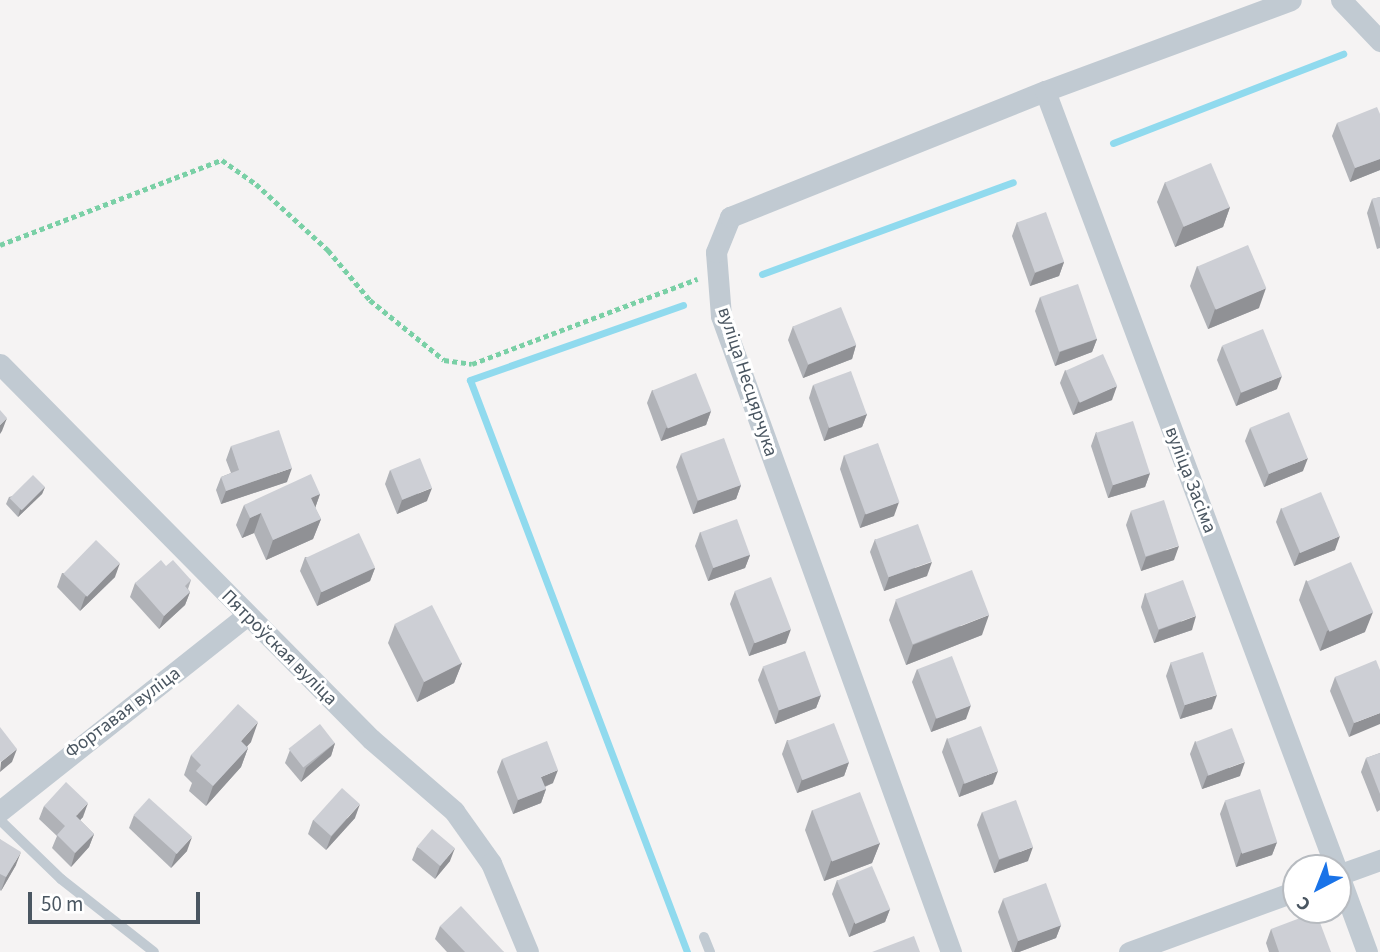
<!DOCTYPE html>
<html>
<head>
<meta charset="utf-8">
<style>
	body { margin:0 }
	#map { position:relative; width:1380px; height:952px; overflow:hidden; background:#f5f3f3; font-family:"Source Sans 3",sans-serif }
	div>[style] { position:absolute }
	.stream>* { height:7px; margin:-3.5px; padding:0 3.5px; transform-origin:3.5px; border-radius:3.5px; background:#90daee }
	.path>* { height:4.5px; margin-top:-2.25px; transform-origin:0; background:repeating-linear-gradient(90deg,#7ad0a6 0 5px,transparent 0 8.5px) }
	.lane>* { height:10px; margin:-5px; padding:0 5px; transform-origin:5px; border-radius:5px; background:#c1cad2 }
	.street>* { height:21px; margin:-10.5px; padding:0 10.5px; transform-origin:10.5px; border-radius:10.5px; background:#c1cad2 }
	.wall>* { inset:0; background:#b0b2b7 }
	.shaded-wall>* { inset:0; background:#909195 }
	.building>* { inset:0; background:#cdcfd5; transform-origin:0 0 }
	span { translate:-50% -50%; white-space:nowrap; text-align:center; line-height:1.15; -webkit-text-stroke:6px #fff; paint-order:stroke }
	.street-label { font-size:19px; color:#4a5661 }
	.north { position:absolute; left:1282px; top:854px; width:70px; height:70px; box-sizing:border-box; background:#fff; border:2px solid #b7bbc0; border-radius:50%; rotate:222deg; font-size:19px; font-weight:700; line-height:28px; text-align:center; color:#4a5661 }
	.north::after { content:''; display:block; margin:auto; width:24px; height:32px; background:#1a73e8; clip-path:polygon(50% 0,100% 100%,50% 72%,0 100%) }
	.scale { position:absolute; left:28px; top:892px; width:172px; height:32px; box-sizing:border-box; border:4px solid #4a5661; border-top:0; padding-left:9px; font-size:21px; line-height:24px; white-space:nowrap; color:#4a5661; -webkit-text-stroke:5px #fff; paint-order:stroke }
</style>
</head>
<body>
<div id="map">
	<div class="stream">
		<div style="left:1113px;top:143px;width:247px;rotate:-21.2deg"></div>
		<div style="left:762px;top:274px;width:267px;rotate:-20.1deg"></div>
		<div style="left:683px;top:305px;width:226px;rotate:160.6deg"></div>
		<div style="left:470px;top:380px;width:612px;rotate:69.22deg"></div>
	</div>
	<div class="path">
		<div style="left:0;top:245px;width:238px;rotate:-21deg"></div>
		<div style="left:222px;top:160px;width:42px;rotate:35.2deg"></div>
		<div style="left:256px;top:184px;width:98px;rotate:42.5deg"></div>
		<div style="left:328px;top:250px;width:65px;rotate:50deg"></div>
		<div style="left:370px;top:300px;width:95px;rotate:39deg"></div>
		<div style="left:444px;top:360px;width:28px;rotate:8deg"></div>
		<div style="left:472px;top:364px;width:241px;rotate:-20.7deg"></div>
	</div>
	<div class="lane">
		<div style="left:0;top:820px;width:85px;rotate:44deg"></div>
		<div style="left:61px;top:879px;width:118px;rotate:38.1deg"></div>
		<div style="left:704px;top:937px;width:16px;rotate:68deg"></div>
	</div>
	<div class="street">
		<div style="left:1341px;top:0;width:57px;rotate:46.4deg"></div>
		<div style="left:1045px;top:91px;width:830px;rotate:69.47deg"></div>
		<div style="left:0;top:364px;width:528px;rotate:45.31deg"></div>
		<div style="left:371px;top:739px;width:110px;rotate:40.9deg"></div>
		<div style="left:454px;top:811px;width:64px;rotate:54.6deg"></div>
		<div style="left:491px;top:863px;width:96px;rotate:67.4deg"></div>
		<div style="left:0;top:811px;width:314px;rotate:-38.4deg"></div>
		<div style="left:1338px;top:873px;width:84px;rotate:69.8deg"></div>
		<div style="left:1338px;top:875px;width:45px;rotate:-19.7deg"></div>
		<div style="left:951px;top:952px;width:676px;rotate:-109.88deg"></div>
		<div style="left:721px;top:316px;width:64px;rotate:-94.5deg"></div>
		<div style="left:716px;top:252px;width:38px;rotate:-68deg"></div>
		<div style="left:730px;top:217px;width:339px;rotate:-21.8deg"></div>
		<div style="left:1045px;top:91px;width:262px;rotate:-20.3deg"></div>
		<div style="left:1129px;top:952px;width:178px;rotate:-20.1deg"></div>
	</div>
	<div class="wall">
		<div style="clip-path:polygon(1380px 114px,1380px 170px,1350px 182px,1332px 136px,1337px 123px)"></div>
		<div style="clip-path:polygon(1165px 182px,1230px 207px,1223px 227px,1175px 247px,1157px 202px)"></div>
		<div style="clip-path:polygon(1380px 197px,1380px 248px,1377px 249px,1367px 213px,1372px 199px)"></div>
		<div style="clip-path:polygon(1017px 222px,1064px 262px,1059px 276px,1030px 286px,1012px 236px)"></div>
		<div style="clip-path:polygon(1197px 266px,1259px 308px,1208px 329px,1190px 286px)"></div>
		<div style="clip-path:polygon(1040px 297px,1097px 339px,1092px 352px,1055px 366px,1035px 311px)"></div>
		<div style="clip-path:polygon(793px 326px,856px 345px,852px 359px,803px 378px,788px 340px)"></div>
		<div style="clip-path:polygon(1222px 346px,1277px 389px,1236px 406px,1217px 360px)"></div>
		<div style="clip-path:polygon(1065px 370px,1112px 400px,1073px 415px,1060px 383px)"></div>
		<div style="clip-path:polygon(813px 385px,867px 414px,862px 427px,824px 441px,809px 398px)"></div>
		<div style="clip-path:polygon(652px 390px,711px 411px,706px 425px,661px 441px,647px 403px)"></div>
		<div style="clip-path:polygon(1250px 428px,1303px 471px,1264px 487px,1245px 441px)"></div>
		<div style="clip-path:polygon(1096px 432px,1150px 473px,1145px 487px,1108px 498px,1091px 446px)"></div>
		<div style="clip-path:polygon(231px 446px,287px 482px,221px 504px,216px 490px,221px 477px,231px 473px,226px 460px)"></div>
		<div style="clip-path:polygon(681px 454px,741px 485px,736px 499px,693px 514px,676px 467px)"></div>
		<div style="clip-path:polygon(844px 455px,894px 516px,860px 528px,840px 469px)"></div>
		<div style="clip-path:polygon(390px 470px,427px 501px,397px 514px,385px 484px)"></div>
		<div style="clip-path:polygon(45px 487px,42px 494px,18px 517px,6px 504px,9px 497px)"></div>
		<div style="clip-path:polygon(320px 494px,315px 508px,321px 519px,313px 539px,266px 560px,254px 533px,242px 538px,236px 525px,244px 505px)"></div>
		<div style="clip-path:polygon(1281px 508px,1335px 550px,1294px 566px,1276px 522px)"></div>
		<div style="clip-path:polygon(1131px 511px,1174px 560px,1141px 571px,1126px 525px)"></div>
		<div style="clip-path:polygon(700px 532px,750px 555px,745px 568px,708px 581px,695px 546px)"></div>
		<div style="clip-path:polygon(875px 539px,927px 576px,884px 591px,870px 552px)"></div>
		<div style="clip-path:polygon(305px 557px,375px 568px,370px 581px,317px 606px,300px 571px)"></div>
		<div style="clip-path:polygon(166px 566px,191px 580px,188px 589px,190px 592px,185px 605px,159px 629px,130px 597px,135px 583px)"></div>
		<div style="clip-path:polygon(62px 573px,115px 577px,80px 611px,57px 587px)"></div>
		<div style="clip-path:polygon(1306px 580px,1365px 632px,1320px 651px,1299px 600px)"></div>
		<div style="clip-path:polygon(735px 591px,786px 643px,749px 656px,730px 604px)"></div>
		<div style="clip-path:polygon(1145px 593px,1192px 630px,1154px 643px,1141px 607px)"></div>
		<div style="clip-path:polygon(896px 600px,982px 635px,906px 665px,889px 620px)"></div>
		<div style="clip-path:polygon(395px 624px,462px 663px,454px 683px,417px 702px,388px 643px)"></div>
		<div style="clip-path:polygon(1171px 662px,1212px 709px,1180px 719px,1166px 676px)"></div>
		<div style="clip-path:polygon(763px 667px,821px 695px,816px 708px,775px 724px,758px 680px)"></div>
		<div style="clip-path:polygon(917px 669px,966px 719px,931px 732px,912px 682px)"></div>
		<div style="clip-path:polygon(1380px 670px,1349px 737px,1330px 691px,1335px 677px)"></div>
		<div style="clip-path:polygon(947px 738px,993px 784px,959px 797px,942px 752px)"></div>
		<div style="clip-path:polygon(787px 740px,849px 762px,844px 776px,797px 793px,782px 754px)"></div>
		<div style="clip-path:polygon(1195px 741px,1240px 776px,1202px 789px,1190px 754px)"></div>
		<div style="clip-path:polygon(251px 742px,247px 746px,248px 748px,241px 767px,206px 806px,189px 791px,192px 783px,184px 775px,191px 755px)"></div>
		<div style="clip-path:polygon(335px 743px,331px 756px,301px 782px,285px 763px,290px 750px)"></div>
		<div style="clip-path:polygon(1380px 753px,1380px 810px,1377px 812px,1361px 772px,1366px 758px)"></div>
		<div style="clip-path:polygon(502px 759px,553px 783px,545px 787px,546px 789px,541px 803px,513px 814px,497px 772px)"></div>
		<div style="clip-path:polygon(1225px 801px,1277px 842px,1272px 855px,1236px 867px,1220px 814px)"></div>
		<div style="clip-path:polygon(44px 806px,83px 817px,80px 820px,94px 834px,89px 847px,71px 867px,52px 848px,57px 836px,39px 819px)"></div>
		<div style="clip-path:polygon(812px 810px,880px 843px,872px 863px,824px 881px,805px 830px)"></div>
		<div style="clip-path:polygon(982px 812px,1028px 861px,994px 873px,977px 825px)"></div>
		<div style="clip-path:polygon(134px 815px,187px 851px,171px 868px,129px 828px)"></div>
		<div style="clip-path:polygon(355px 818px,326px 850px,308px 834px,313px 820px)"></div>
		<div style="clip-path:polygon(0 839px,16px 865px,1px 891px,0 890px)"></div>
		<div style="clip-path:polygon(417px 847px,450px 861px,435px 879px,412px 860px)"></div>
		<div style="clip-path:polygon(837px 880px,890px 909px,885px 922px,849px 937px,832px 894px)"></div>
		<div style="clip-path:polygon(1003px 899px,1061px 925px,1056px 938px,1019px 952px,1012px 952px,998px 912px)"></div>
		<div style="clip-path:polygon(440px 926px,504px 952px,447px 952px,435px 939px)"></div>
		<div style="clip-path:polygon(1271px 929px,1331px 952px,1269px 952px,1266px 943px)"></div>
	</div>
	<div class="shaded-wall">
		<div style="clip-path:polygon(1380px 159px,1380px 170px,1350px 182px,1355px 168px)"></div>
		<div style="clip-path:polygon(1230px 207px,1223px 227px,1175px 247px,1183px 227px)"></div>
		<div style="clip-path:polygon(1064px 262px,1059px 276px,1030px 286px,1035px 273px)"></div>
		<div style="clip-path:polygon(1266px 288px,1259px 308px,1208px 329px,1215px 309px)"></div>
		<div style="clip-path:polygon(1097px 339px,1092px 352px,1055px 366px,1060px 352px)"></div>
		<div style="clip-path:polygon(856px 345px,852px 359px,803px 378px,808px 365px)"></div>
		<div style="clip-path:polygon(1282px 376px,1277px 389px,1236px 406px,1241px 392px)"></div>
		<div style="clip-path:polygon(1117px 386px,1112px 400px,1073px 415px,1078px 402px)"></div>
		<div style="clip-path:polygon(711px 411px,706px 425px,661px 441px,666px 428px)"></div>
		<div style="clip-path:polygon(867px 414px,862px 427px,824px 441px,829px 427px)"></div>
		<div style="clip-path:polygon(7px 418px,2px 431px,0 434px,0 425px)"></div>
		<div style="clip-path:polygon(1308px 458px,1303px 471px,1264px 487px,1269px 474px)"></div>
		<div style="clip-path:polygon(292px 468px,287px 482px,221px 504px,226px 491px)"></div>
		<div style="clip-path:polygon(1150px 473px,1145px 487px,1108px 498px,1113px 485px)"></div>
		<div style="clip-path:polygon(741px 485px,736px 499px,693px 514px,698px 500px)"></div>
		<div style="clip-path:polygon(45px 487px,42px 494px,18px 517px,20px 510px)"></div>
		<div style="clip-path:polygon(432px 488px,427px 501px,397px 514px,402px 500px)"></div>
		<div style="clip-path:polygon(320px 494px,313px 514px,311px 498px)"></div>
		<div style="clip-path:polygon(899px 502px,894px 516px,860px 528px,865px 514px)"></div>
		<div style="clip-path:polygon(261px 513px,254px 533px,242px 538px,250px 518px)"></div>
		<div style="clip-path:polygon(321px 519px,313px 539px,266px 560px,273px 540px)"></div>
		<div style="clip-path:polygon(1340px 536px,1335px 550px,1294px 566px,1299px 553px)"></div>
		<div style="clip-path:polygon(1179px 546px,1174px 560px,1141px 571px,1146px 557px)"></div>
		<div style="clip-path:polygon(750px 555px,745px 568px,708px 581px,713px 568px)"></div>
		<div style="clip-path:polygon(932px 562px,927px 576px,884px 591px,889px 577px)"></div>
		<div style="clip-path:polygon(120px 563px,115px 577px,80px 611px,85px 597px)"></div>
		<div style="clip-path:polygon(375px 568px,370px 581px,317px 606px,321px 592px)"></div>
		<div style="clip-path:polygon(190px 592px,185px 605px,159px 629px,164px 616px)"></div>
		<div style="clip-path:polygon(1373px 612px,1365px 632px,1320px 651px,1327px 631px)"></div>
		<div style="clip-path:polygon(989px 615px,982px 635px,906px 665px,913px 645px)"></div>
		<div style="clip-path:polygon(1196px 616px,1192px 630px,1154px 643px,1159px 630px)"></div>
		<div style="clip-path:polygon(791px 629px,786px 643px,749px 656px,754px 643px)"></div>
		<div style="clip-path:polygon(462px 663px,454px 683px,417px 702px,424px 682px)"></div>
		<div style="clip-path:polygon(821px 695px,816px 708px,775px 724px,779px 710px)"></div>
		<div style="clip-path:polygon(1217px 695px,1212px 709px,1180px 719px,1185px 705px)"></div>
		<div style="clip-path:polygon(971px 705px,966px 719px,931px 732px,936px 718px)"></div>
		<div style="clip-path:polygon(1380px 713px,1380px 724px,1349px 737px,1354px 723px)"></div>
		<div style="clip-path:polygon(258px 722px,251px 742px,234px 761px,241px 741px)"></div>
		<div style="clip-path:polygon(335px 743px,331px 756px,301px 782px,306px 768px)"></div>
		<div style="clip-path:polygon(248px 748px,241px 767px,206px 806px,213px 786px)"></div>
		<div style="clip-path:polygon(17px 749px,12px 762px,0 772px,1px 762px)"></div>
		<div style="clip-path:polygon(849px 762px,844px 776px,797px 793px,802px 779px)"></div>
		<div style="clip-path:polygon(1245px 762px,1240px 776px,1202px 789px,1207px 776px)"></div>
		<div style="clip-path:polygon(558px 770px,553px 783px,536px 790px,541px 777px)"></div>
		<div style="clip-path:polygon(998px 771px,993px 784px,959px 797px,963px 784px)"></div>
		<div style="clip-path:polygon(546px 789px,541px 803px,513px 814px,518px 800px)"></div>
		<div style="clip-path:polygon(88px 803px,83px 817px,71px 830px,76px 816px)"></div>
		<div style="clip-path:polygon(360px 804px,355px 818px,326px 850px,331px 837px)"></div>
		<div style="clip-path:polygon(94px 834px,89px 847px,71px 867px,75px 853px)"></div>
		<div style="clip-path:polygon(192px 837px,187px 851px,171px 868px,176px 854px)"></div>
		<div style="clip-path:polygon(1277px 842px,1272px 855px,1236px 867px,1241px 853px)"></div>
		<div style="clip-path:polygon(880px 843px,872px 863px,824px 881px,831px 861px)"></div>
		<div style="clip-path:polygon(1033px 847px,1028px 861px,994px 873px,999px 860px)"></div>
		<div style="clip-path:polygon(455px 848px,450px 861px,435px 879px,440px 866px)"></div>
		<div style="clip-path:polygon(21px 852px,16px 865px,1px 891px,6px 877px)"></div>
		<div style="clip-path:polygon(890px 909px,885px 922px,849px 937px,854px 923px)"></div>
		<div style="clip-path:polygon(1061px 925px,1056px 938px,1019px 952px,1014px 952px,1018px 941px)"></div>
	</div>
	<div class="building">
		<div style="clip-path:polygon(1377px 107px,1380px 114px,1380px 159px,1355px 168px,1337px 123px)"></div>
		<div style="left:1211px;top:163px;width:48px;height:50px;rotate:67deg"></div>
		<div style="clip-path:polygon(1380px 197px,1380px 228px,1372px 199px)"></div>
		<div style="left:1046px;top:212px;width:53px;height:31px;rotate:70deg"></div>
		<div style="left:1248px;top:245px;width:47px;height:55px;rotate:67deg"></div>
		<div style="left:1078px;top:284px;width:58px;height:40px;rotate:71deg"></div>
		<div style="left:841px;top:307px;width:41px;height:52px;rotate:68deg"></div>
		<div style="left:1263px;top:329px;width:51px;height:44px;rotate:68deg"></div>
		<div style="left:1103px;top:354px;width:35px;height:41px;rotate:66deg"></div>
		<div style="left:851px;top:371px;width:46px;height:40px;rotate:70deg"></div>
		<div style="left:696px;top:373px;width:41px;height:47px;rotate:68deg"></div>
		<div style="clip-path:polygon(0 410px,7px 418px,0 425px)"></div>
		<div style="left:1289px;top:412px;width:50px;height:42px;rotate:68deg"></div>
		<div style="left:1133px;top:421px;width:55px;height:39px;rotate:72deg"></div>
		<div style="clip-path:polygon(279px 430px,292px 468px,226px 491px,221px 477px,239px 470px,231px 446px)"></div>
		<div style="left:724px;top:438px;width:50px;height:46px;rotate:70deg"></div>
		<div style="left:878px;top:443px;width:63px;height:36px;rotate:70deg"></div>
		<div style="left:420px;top:458px;width:32px;height:32px;rotate:68deg"></div>
		<div style="clip-path:polygon(311px 474px,320px 494px,311px 498px,321px 519px,273px 540px,261px 513px,250px 518px,244px 505px)"></div>
		<div style="left:33px;top:475px;width:17px;height:33px;rotate:45deg"></div>
		<div style="left:1321px;top:492px;width:48px;height:43px;rotate:67deg"></div>
		<div style="left:1164px;top:500px;width:48px;height:35px;rotate:72deg"></div>
		<div style="left:737px;top:519px;width:38px;height:39px;rotate:70deg"></div>
		<div style="left:918px;top:524px;width:40px;height:46px;rotate:70deg"></div>
		<div style="left:359px;top:533px;width:38px;height:59px;rotate:65deg"></div>
		<div style="left:96px;top:540px;width:33px;height:47px;rotate:44deg"></div>
		<div style="clip-path:polygon(161px 560px,166px 566px,173px 560px,191px 580px,185px 586px,190px 592px,164px 616px,135px 583px)"></div>
		<div style="left:1351px;top:562px;width:55px;height:48px;rotate:66deg"></div>
		<div style="left:972px;top:570px;width:48px;height:82px;rotate:69deg"></div>
		<div style="left:771px;top:577px;width:56px;height:39px;rotate:69deg"></div>
		<div style="left:1183px;top:580px;width:38px;height:40px;rotate:70deg"></div>
		<div style="left:432px;top:605px;width:65px;height:42px;rotate:63deg"></div>
		<div style="left:805px;top:651px;width:47px;height:45px;rotate:70deg"></div>
		<div style="left:1203px;top:652px;width:45px;height:34px;rotate:72deg"></div>
		<div style="left:952px;top:656px;width:53px;height:37px;rotate:69deg"></div>
		<div style="clip-path:polygon(1376px 660px,1380px 670px,1380px 713px,1354px 723px,1335px 677px)"></div>
		<div style="clip-path:polygon(238px 704px,258px 722px,241px 741px,248px 748px,213px 786px,196px 771px,201px 765px,191px 755px)"></div>
		<div style="left:834px;top:723px;width:42px;height:50px;rotate:69deg"></div>
		<div style="left:320px;top:724px;width:24px;height:40px;rotate:52deg"></div>
		<div style="left:981px;top:726px;width:48px;height:36px;rotate:69deg"></div>
		<div style="clip-path:polygon(0 727px,17px 749px,1px 762px,0 761px)"></div>
		<div style="left:1232px;top:728px;width:36px;height:39px;rotate:69deg"></div>
		<div style="clip-path:polygon(547px 741px,558px 770px,541px 777px,546px 789px,518px 800px,502px 759px)"></div>
		<div style="clip-path:polygon(1380px 753px,1380px 794px,1366px 758px)"></div>
		<div style="clip-path:polygon(66px 782px,88px 803px,76px 816px,94px 834px,75px 853px,57px 835px,65px 826px,44px 806px)"></div>
		<div style="left:342px;top:788px;width:24px;height:43px;rotate:42deg"></div>
		<div style="left:1260px;top:789px;width:56px;height:37px;rotate:72deg"></div>
		<div style="left:860px;top:792px;width:55px;height:51px;rotate:69deg"></div>
		<div style="left:149px;top:798px;width:58px;height:23px;rotate:42deg"></div>
		<div style="left:1016px;top:800px;width:50px;height:36px;rotate:70deg"></div>
		<div style="left:432px;top:829px;width:30px;height:23px;rotate:40deg"></div>
		<div style="clip-path:polygon(0 839px,21px 852px,6px 877px,0 874px)"></div>
		<div style="left:872px;top:866px;width:47px;height:38px;rotate:67deg"></div>
		<div style="left:1046px;top:883px;width:45px;height:46px;rotate:70deg"></div>
		<div style="clip-path:polygon(461px 906px,504px 952px,465px 952px,440px 926px)"></div>
		<div style="clip-path:polygon(1316px 912px,1331px 952px,1279px 952px,1271px 929px)"></div>
		<div style="clip-path:polygon(914px 936px,920px 952px,872px 952px)"></div>
	</div>
	<div class="street-label">
		<span style="left:747px;top:382px;rotate:72deg">вуліца Несцярчука</span>
		<span style="left:1190px;top:480px;rotate:69deg">вуліца Засіма</span>
		<span style="left:279px;top:648px;rotate:45deg">Пятроўская вуліца</span>
		<span style="left:123px;top:713px;rotate:-37deg">Фортавая вуліца</span>
	</div>
	<div class="north">С</div>
	<div class="scale">50 m</div>
</div>
</body>
</html>
